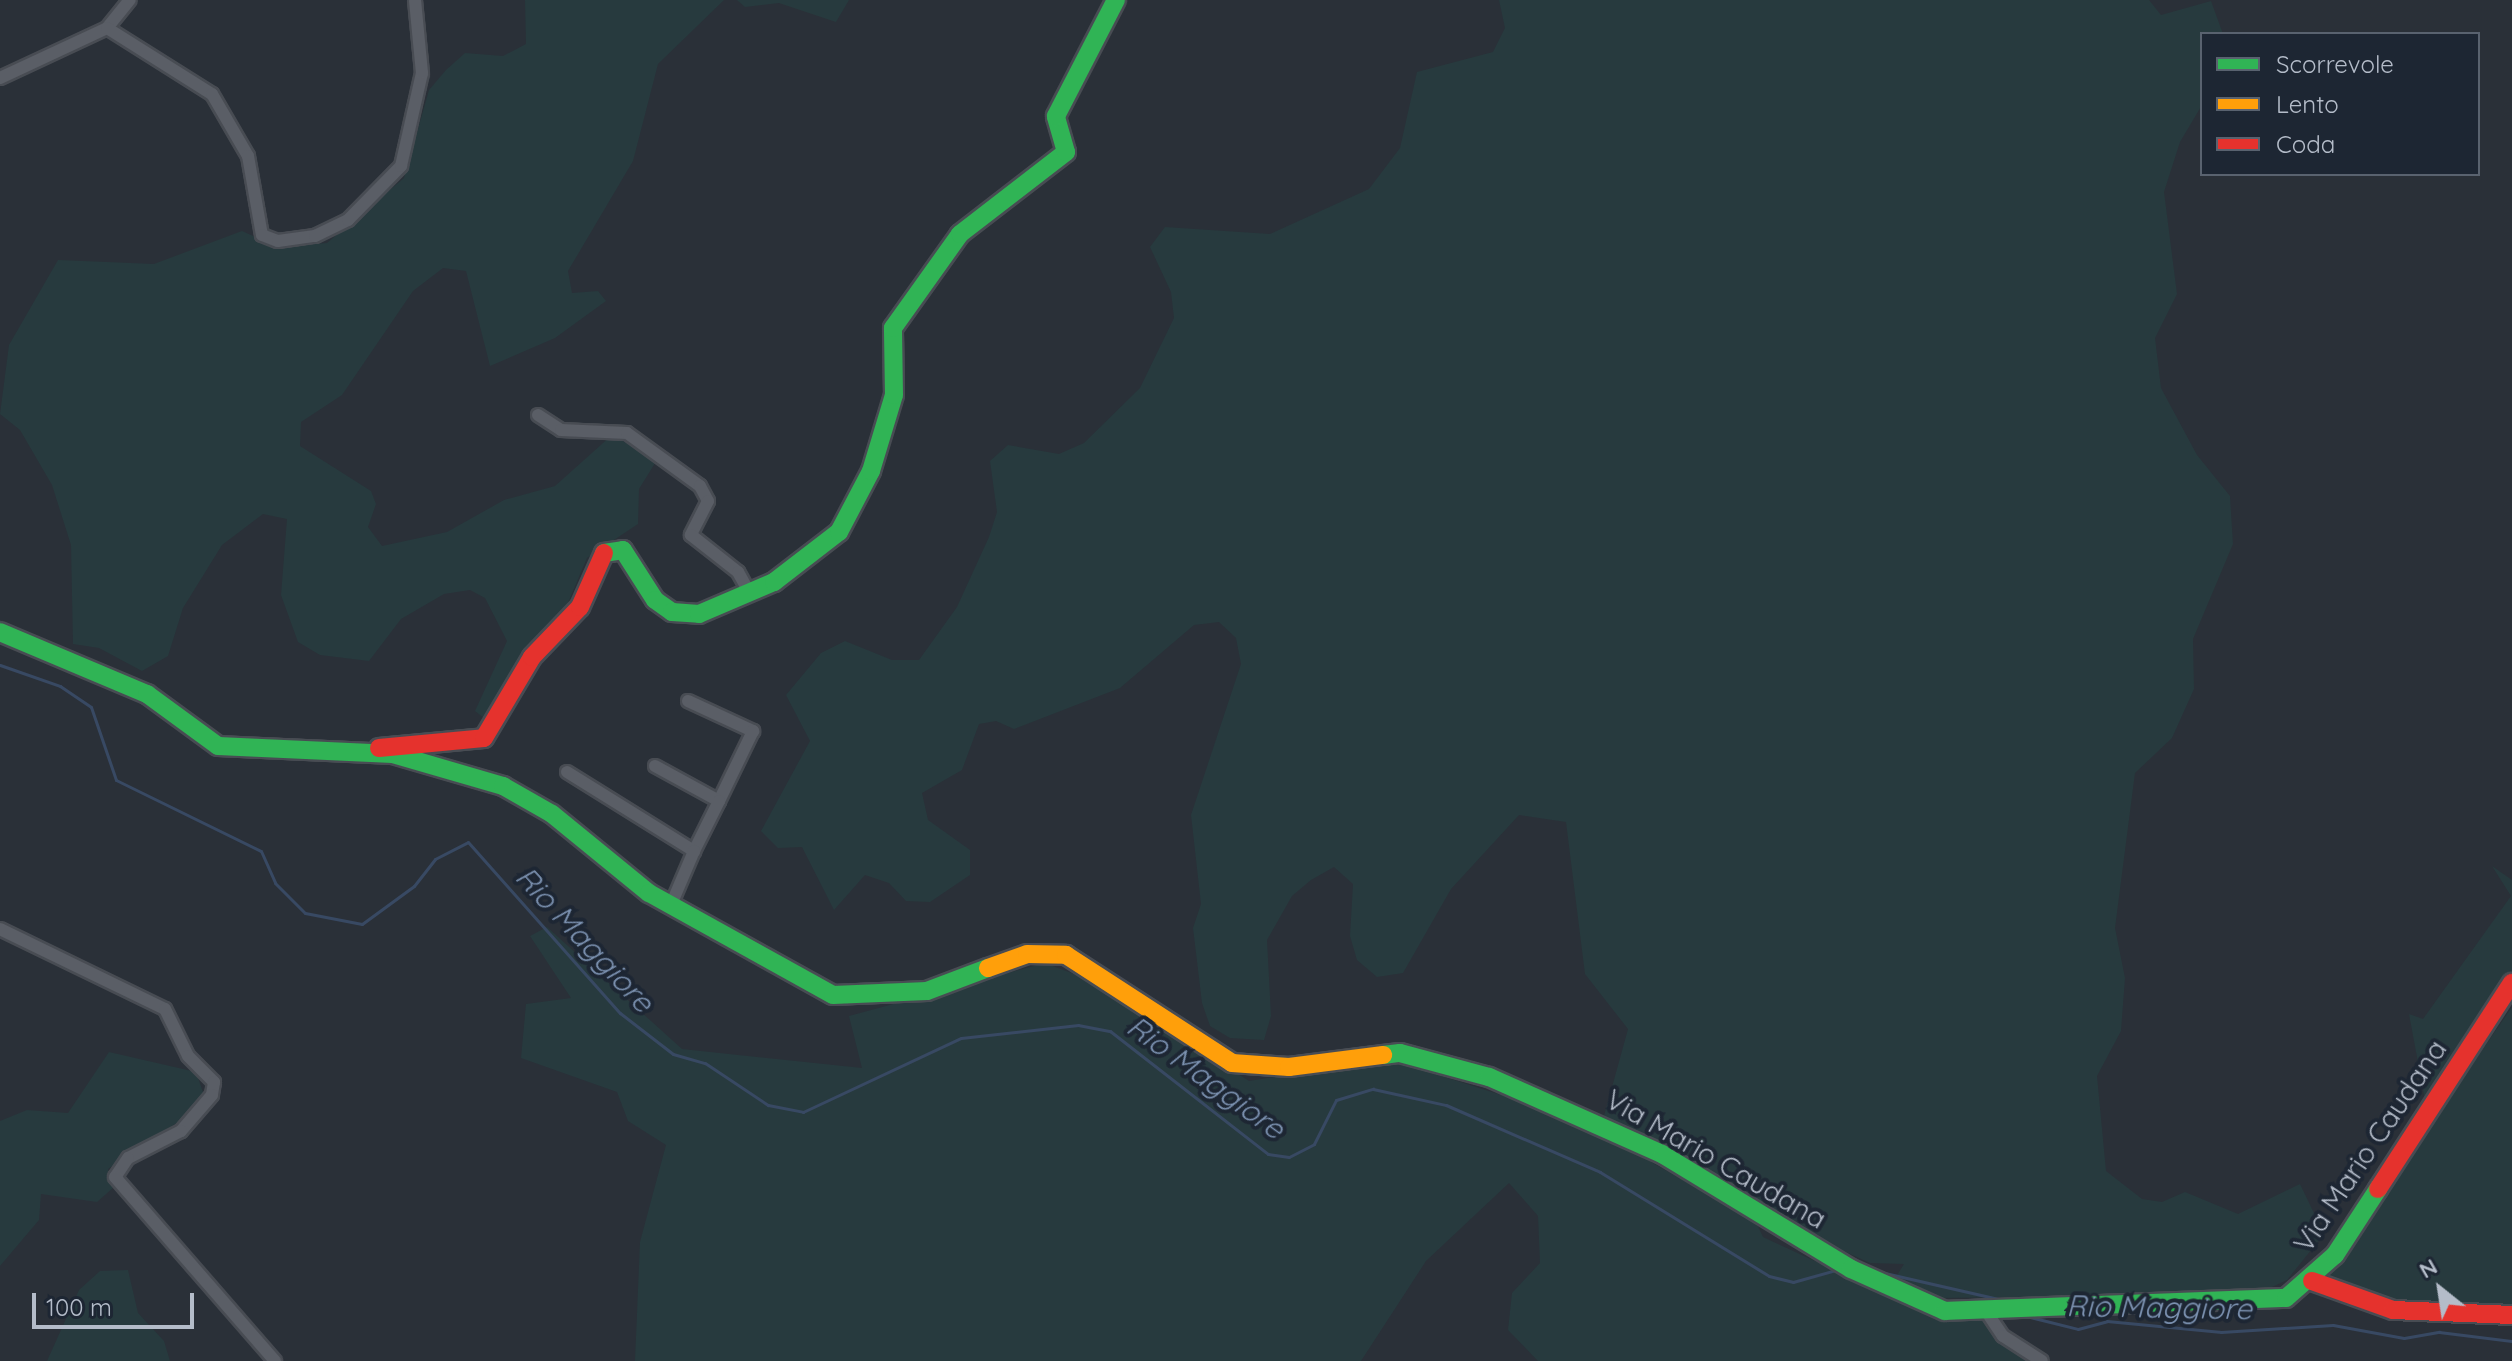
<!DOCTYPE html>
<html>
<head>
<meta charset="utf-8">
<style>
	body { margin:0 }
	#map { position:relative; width:2512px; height:1361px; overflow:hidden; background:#2a3038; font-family:Quicksand,sans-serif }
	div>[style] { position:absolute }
	.green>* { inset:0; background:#273a3e }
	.stream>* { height:3px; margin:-1.5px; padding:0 1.5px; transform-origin:1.5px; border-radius:1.5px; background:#384963 }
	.roads { filter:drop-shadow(2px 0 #484c53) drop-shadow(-2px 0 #484c53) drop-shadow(0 2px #484c53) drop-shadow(0 -2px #484c53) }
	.street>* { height:12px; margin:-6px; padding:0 6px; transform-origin:6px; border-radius:6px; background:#5a5e66 }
	.fast>* { height:18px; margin:-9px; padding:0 9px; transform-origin:9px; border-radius:9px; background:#30b455 }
	.slow>* { height:18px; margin:-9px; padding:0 9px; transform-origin:9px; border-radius:9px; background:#ff9f0a }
	.jam>* { height:18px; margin:-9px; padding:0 9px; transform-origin:9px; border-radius:9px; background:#e5322d }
	span { translate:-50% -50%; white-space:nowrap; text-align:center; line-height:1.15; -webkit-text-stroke:8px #1d2633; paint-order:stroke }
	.street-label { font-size:28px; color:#b4bcc9 }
	.water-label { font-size:30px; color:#7c92b1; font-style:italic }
	.legend { position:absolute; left:2200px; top:32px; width:280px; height:144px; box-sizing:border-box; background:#1d2633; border:2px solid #59626f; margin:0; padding:10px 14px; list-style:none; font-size:24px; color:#b4bcc9 }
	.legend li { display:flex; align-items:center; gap:16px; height:40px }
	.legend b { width:40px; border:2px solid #59626f }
	.north { position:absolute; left:2400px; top:1249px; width:80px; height:80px; -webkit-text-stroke:6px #1d2633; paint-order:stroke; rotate:330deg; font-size:22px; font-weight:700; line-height:32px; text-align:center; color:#b4bcc9 }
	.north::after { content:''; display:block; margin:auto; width:28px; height:36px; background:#b4bcc9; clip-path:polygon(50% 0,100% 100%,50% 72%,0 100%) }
	.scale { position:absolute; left:32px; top:1293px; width:162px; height:36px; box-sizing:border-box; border:4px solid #b4bcc9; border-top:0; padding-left:10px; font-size:24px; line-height:28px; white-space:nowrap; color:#b4bcc9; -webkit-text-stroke:6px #1d2633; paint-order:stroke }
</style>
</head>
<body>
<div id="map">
	<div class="green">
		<div style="clip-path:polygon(525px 0,724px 0,658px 64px,633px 161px,568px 271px,572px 293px,598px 291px,606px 301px,555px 338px,490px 366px,466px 271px,443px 268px,413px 291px,342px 395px,301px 422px,300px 446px,371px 491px,376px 504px,368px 527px,382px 546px,447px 532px,504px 500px,555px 486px,612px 435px,657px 460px,639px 489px,638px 524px,587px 558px,562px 617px,533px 642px,485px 719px,475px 711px,507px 641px,485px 598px,470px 590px,444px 594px,401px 619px,369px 661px,320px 655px,298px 642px,281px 595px,287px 519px,263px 514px,222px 545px,183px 608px,168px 656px,142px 671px,99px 648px,73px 644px,71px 545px,52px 485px,20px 430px,0 414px,9px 345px,58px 260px,154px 264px,242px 231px,278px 247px,327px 243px,404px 178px,429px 90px,446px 70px,465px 53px,503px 56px,526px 44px)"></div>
		<div style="clip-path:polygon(737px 0,849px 0,836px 22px,779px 3px,745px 7px)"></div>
		<div style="clip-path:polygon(1499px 0,2149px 0,2161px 15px,2211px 1px,2223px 34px,2202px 34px,2202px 105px,2180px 142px,2164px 192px,2177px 294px,2155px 338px,2161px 388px,2197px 455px,2230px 496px,2233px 544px,2193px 639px,2194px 689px,2172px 738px,2135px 773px,2115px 928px,2125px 978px,2121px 1031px,2097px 1076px,2106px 1171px,2142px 1199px,2162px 1202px,2185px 1192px,2238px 1214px,2300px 1184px,2324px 1234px,2287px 1280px,2255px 1295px,1934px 1298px,1894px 1280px,1904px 1264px,1870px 1263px,1819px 1240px,1604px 1116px,1628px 1029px,1585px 974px,1566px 822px,1519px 815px,1451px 889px,1403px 973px,1377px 977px,1357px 960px,1350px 936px,1353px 884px,1334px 867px,1311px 880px,1292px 896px,1267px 940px,1271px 1016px,1264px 1040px,1230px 1038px,1210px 1026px,1202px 1003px,1193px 928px,1201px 904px,1191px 815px,1241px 664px,1236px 638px,1219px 622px,1194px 625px,1120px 688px,1014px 729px,996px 721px,979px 724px,962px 770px,922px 793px,928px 820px,970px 850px,970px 875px,930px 902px,906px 901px,889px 883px,865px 875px,834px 910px,802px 847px,778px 848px,761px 831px,810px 741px,786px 695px,821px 653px,845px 641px,892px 660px,919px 660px,957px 607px,989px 537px,997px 512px,990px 461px,1008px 445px,1059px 454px,1084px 443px,1140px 388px,1174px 318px,1171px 292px,1150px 247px,1165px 227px,1270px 234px,1369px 189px,1400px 148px,1417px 72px,1493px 52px,1505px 28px)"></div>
		<div style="clip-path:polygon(2492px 866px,2512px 880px,2512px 975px,2425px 1100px,2409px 1014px,2423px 1019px,2511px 896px)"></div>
		<div style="clip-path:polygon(547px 927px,682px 1049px,862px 1068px,849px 1016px,1045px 963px,1095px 982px,1249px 1081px,1381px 1060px,1423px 1070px,1576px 1119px,1756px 1222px,1763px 1237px,1927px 1313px,1982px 1317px,2032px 1361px,1538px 1361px,1508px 1330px,1512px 1293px,1540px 1263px,1538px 1216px,1509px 1183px,1426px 1261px,1361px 1361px,635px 1361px,640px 1242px,666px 1145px,628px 1121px,617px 1092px,521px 1058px,526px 1004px,571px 998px,530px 936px)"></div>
		<div style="clip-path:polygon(2512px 1007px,2512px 1308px,2399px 1307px,2324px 1278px)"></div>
		<div style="clip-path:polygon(109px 1052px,196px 1072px,204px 1095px,187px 1116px,108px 1169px,114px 1187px,97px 1202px,41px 1194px,39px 1220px,0 1266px,0 1121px,27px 1110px,68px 1113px)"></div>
		<div style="clip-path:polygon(128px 1270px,138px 1313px,164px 1341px,170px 1361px,47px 1361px,79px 1290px,100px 1271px)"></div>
	</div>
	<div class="stream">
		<div style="left:0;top:665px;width:64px;rotate:19.3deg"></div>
		<div style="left:60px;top:686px;width:37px;rotate:34deg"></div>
		<div style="left:91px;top:707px;width:77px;rotate:71.1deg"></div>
		<div style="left:116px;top:780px;width:161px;rotate:26.1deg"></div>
		<div style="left:261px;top:851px;width:35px;rotate:66deg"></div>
		<div style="left:275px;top:883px;width:42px;rotate:45deg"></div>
		<div style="left:305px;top:913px;width:58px;rotate:10.9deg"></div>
		<div style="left:362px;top:924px;width:64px;rotate:-36.2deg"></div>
		<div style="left:414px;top:886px;width:34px;rotate:-52deg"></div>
		<div style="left:435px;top:859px;width:37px;rotate:-27deg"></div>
		<div style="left:468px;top:842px;width:229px;rotate:48.4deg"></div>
		<div style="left:620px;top:1013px;width:67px;rotate:37.7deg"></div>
		<div style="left:673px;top:1054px;width:33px;rotate:16deg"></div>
		<div style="left:705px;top:1063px;width:76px;rotate:33.7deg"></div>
		<div style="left:768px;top:1105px;width:36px;rotate:11deg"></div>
		<div style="left:803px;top:1112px;width:174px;rotate:-25.1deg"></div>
		<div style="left:961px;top:1038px;width:118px;rotate:-6.3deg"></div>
		<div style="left:1078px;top:1025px;width:33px;rotate:11deg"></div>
		<div style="left:1110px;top:1031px;width:200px;rotate:37.9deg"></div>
		<div style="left:1268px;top:1154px;width:21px;rotate:8deg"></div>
		<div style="left:1289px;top:1157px;width:28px;rotate:-27deg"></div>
		<div style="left:1314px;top:1144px;width:49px;rotate:-63.4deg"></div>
		<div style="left:1336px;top:1100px;width:39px;rotate:-17deg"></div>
		<div style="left:1373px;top:1089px;width:75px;rotate:12.4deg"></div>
		<div style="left:1446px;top:1105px;width:168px;rotate:23.5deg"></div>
		<div style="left:1600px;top:1172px;width:198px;rotate:31.6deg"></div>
		<div style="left:1769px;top:1276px;width:25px;rotate:14deg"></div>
		<div style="left:1793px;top:1282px;width:45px;rotate:-15.6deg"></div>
		<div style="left:1876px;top:1271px;width:130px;rotate:12.9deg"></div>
		<div style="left:2030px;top:1317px;width:49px;rotate:14deg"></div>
		<div style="left:2078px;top:1329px;width:30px;rotate:-15deg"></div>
		<div style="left:2107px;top:1321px;width:115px;rotate:5.5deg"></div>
		<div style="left:2221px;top:1332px;width:112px;rotate:-3.6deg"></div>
		<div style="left:2333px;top:1325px;width:72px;rotate:10.4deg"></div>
		<div style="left:2404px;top:1338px;width:36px;rotate:-10deg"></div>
		<div style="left:2439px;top:1332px;width:74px;rotate:7deg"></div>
	</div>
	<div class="roads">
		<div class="street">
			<div style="left:107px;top:28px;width:36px;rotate:-51deg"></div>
			<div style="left:0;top:78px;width:118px;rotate:-25deg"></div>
			<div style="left:107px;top:28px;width:124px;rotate:32.2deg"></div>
			<div style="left:212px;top:94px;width:72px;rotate:59.9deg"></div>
			<div style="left:248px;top:156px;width:80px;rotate:80deg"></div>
			<div style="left:262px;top:235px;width:17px;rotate:21deg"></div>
			<div style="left:278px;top:241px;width:37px;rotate:-8deg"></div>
			<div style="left:315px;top:236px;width:37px;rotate:-26deg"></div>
			<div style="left:348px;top:220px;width:76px;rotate:-45.5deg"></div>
			<div style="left:401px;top:166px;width:95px;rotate:-77.3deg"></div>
			<div style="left:422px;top:73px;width:73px;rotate:-95.5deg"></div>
			<div style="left:538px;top:415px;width:27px;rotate:33deg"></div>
			<div style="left:561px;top:430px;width:66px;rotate:2.6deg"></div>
			<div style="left:627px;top:433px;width:90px;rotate:36deg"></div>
			<div style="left:700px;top:486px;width:17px;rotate:62deg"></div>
			<div style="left:708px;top:501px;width:38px;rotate:117deg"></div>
			<div style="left:691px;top:535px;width:60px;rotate:38.2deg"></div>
			<div style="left:738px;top:572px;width:25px;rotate:61deg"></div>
			<div style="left:688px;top:701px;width:72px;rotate:24.8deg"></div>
			<div style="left:753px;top:731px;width:78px;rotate:115.9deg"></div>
			<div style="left:655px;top:766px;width:73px;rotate:28.7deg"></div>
			<div style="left:719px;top:801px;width:56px;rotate:116.6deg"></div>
			<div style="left:567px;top:772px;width:150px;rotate:31.9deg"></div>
			<div style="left:694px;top:851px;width:59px;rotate:113.1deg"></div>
			<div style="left:0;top:929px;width:183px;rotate:25.9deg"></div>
			<div style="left:165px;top:1009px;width:52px;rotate:63.9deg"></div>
			<div style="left:188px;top:1056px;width:37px;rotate:45deg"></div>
			<div style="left:214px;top:1082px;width:13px;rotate:99deg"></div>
			<div style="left:212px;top:1095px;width:48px;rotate:130.7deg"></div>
			<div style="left:181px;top:1131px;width:59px;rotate:153deg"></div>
			<div style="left:128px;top:1158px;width:23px;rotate:124deg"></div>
			<div style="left:115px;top:1177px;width:244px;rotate:49deg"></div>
			<div style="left:1986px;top:1311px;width:30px;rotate:56deg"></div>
			<div style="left:2003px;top:1336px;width:46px;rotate:32.7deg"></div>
		</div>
		<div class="fast">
			<div style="left:604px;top:553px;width:19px;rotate:-9deg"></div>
			<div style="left:623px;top:550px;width:59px;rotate:57.4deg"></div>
			<div style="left:655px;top:600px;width:21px;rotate:35deg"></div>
			<div style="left:672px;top:612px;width:27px;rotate:4deg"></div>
			<div style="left:699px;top:614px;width:82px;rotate:-23.1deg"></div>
			<div style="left:774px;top:582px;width:82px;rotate:-37.6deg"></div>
			<div style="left:839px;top:532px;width:69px;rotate:-62.3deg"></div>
			<div style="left:871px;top:471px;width:79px;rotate:-73.2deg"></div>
			<div style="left:894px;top:395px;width:67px;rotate:-90.9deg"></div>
			<div style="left:893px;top:328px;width:115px;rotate:-54.5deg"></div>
			<div style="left:960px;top:234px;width:134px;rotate:-37.7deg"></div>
			<div style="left:1066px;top:152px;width:37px;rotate:-106deg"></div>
			<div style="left:1056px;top:116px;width:131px;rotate:-62.7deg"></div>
			<div style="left:0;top:632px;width:160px;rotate:22.9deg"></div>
			<div style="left:147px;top:694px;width:88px;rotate:36.2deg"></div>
			<div style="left:218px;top:746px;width:175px;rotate:2.6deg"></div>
			<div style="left:393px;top:754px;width:115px;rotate:16.2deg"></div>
			<div style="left:503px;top:786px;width:56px;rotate:29.7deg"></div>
			<div style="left:552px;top:814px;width:125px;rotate:39.2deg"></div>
			<div style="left:649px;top:893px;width:210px;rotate:29deg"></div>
			<div style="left:833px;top:995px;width:94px;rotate:-2.4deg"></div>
			<div style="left:927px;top:991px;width:65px;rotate:-20.7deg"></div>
			<div style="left:1383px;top:1055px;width:17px;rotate:-7deg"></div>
			<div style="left:1400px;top:1053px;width:92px;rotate:15.1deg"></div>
			<div style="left:1489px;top:1077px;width:189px;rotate:24deg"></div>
			<div style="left:1662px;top:1154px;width:221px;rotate:31.3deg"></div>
			<div style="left:1851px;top:1269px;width:103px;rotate:24.1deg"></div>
			<div style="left:1945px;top:1311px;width:341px;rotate:-2.2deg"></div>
			<div style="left:2286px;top:1298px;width:65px;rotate:-41.3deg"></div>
			<div style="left:2335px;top:1255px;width:79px;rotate:-56.9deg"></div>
		</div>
		<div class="slow">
			<div style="left:988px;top:968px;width:41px;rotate:-19.7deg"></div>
			<div style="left:1027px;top:954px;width:39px;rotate:1deg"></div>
			<div style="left:1066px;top:955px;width:198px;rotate:33deg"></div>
			<div style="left:1232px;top:1063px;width:57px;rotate:4deg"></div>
			<div style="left:1289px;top:1067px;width:95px;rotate:-7.3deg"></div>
		</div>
		<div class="jam">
			<div style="left:379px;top:748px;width:105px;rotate:-5.4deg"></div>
			<div style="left:484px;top:738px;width:94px;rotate:-59.3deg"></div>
			<div style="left:532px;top:657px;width:69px;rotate:-46.2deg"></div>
			<div style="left:580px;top:607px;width:59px;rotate:-66deg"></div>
			<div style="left:2378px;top:1189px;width:246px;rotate:-57deg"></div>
			<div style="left:2312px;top:1281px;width:86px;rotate:19.7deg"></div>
			<div style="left:2393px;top:1310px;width:119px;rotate:2.4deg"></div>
		</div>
	</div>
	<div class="street-label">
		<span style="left:2370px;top:1146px;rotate:-56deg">Via Mario Caudana</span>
		<span style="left:1716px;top:1159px;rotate:30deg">Via Mario Caudana</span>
	</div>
	<div class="water-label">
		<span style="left:585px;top:939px;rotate:47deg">Rio Maggiore</span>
		<span style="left:1206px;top:1077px;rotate:36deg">Rio Maggiore</span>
		<span style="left:2159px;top:1307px;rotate:1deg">Rio Maggiore</span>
	</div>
	<ul class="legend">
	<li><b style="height:10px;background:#30b455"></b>Scorrevole</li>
	<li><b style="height:10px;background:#ff9f0a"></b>Lento</li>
	<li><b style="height:10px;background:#e5322d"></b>Coda</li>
	</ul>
	<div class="north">N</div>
	<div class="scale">100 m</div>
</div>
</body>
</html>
